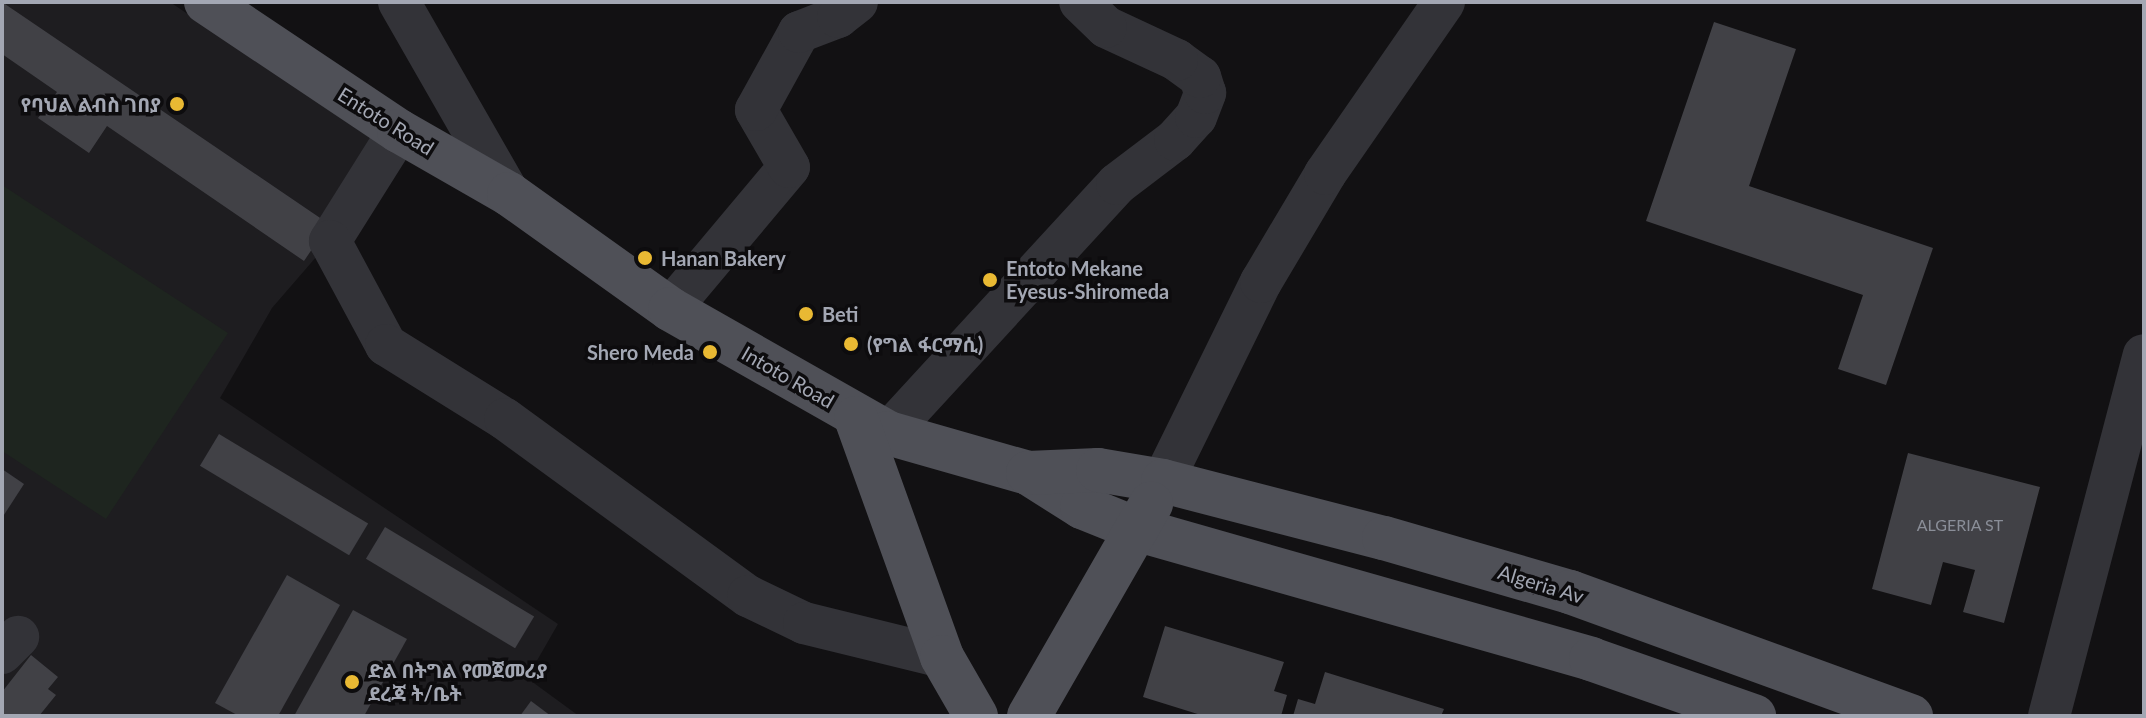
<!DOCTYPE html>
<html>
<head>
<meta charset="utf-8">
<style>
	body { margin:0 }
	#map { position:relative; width:2146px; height:718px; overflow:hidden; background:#121113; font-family:Lato,"Noto Sans Ethiopic",sans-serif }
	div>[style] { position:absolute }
	.built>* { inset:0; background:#1e1d20 }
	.green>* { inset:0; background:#1e251f }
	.building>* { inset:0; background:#414146; transform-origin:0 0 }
	.minor>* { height:42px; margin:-21px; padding:0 21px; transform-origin:21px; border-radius:21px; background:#333338 }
	.major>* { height:44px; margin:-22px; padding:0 22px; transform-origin:22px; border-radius:22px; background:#4f5057 }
	.dots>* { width:22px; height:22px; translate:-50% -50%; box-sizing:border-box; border:4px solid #0d0c0e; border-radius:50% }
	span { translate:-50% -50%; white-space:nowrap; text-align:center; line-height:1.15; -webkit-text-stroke:7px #0d0c0e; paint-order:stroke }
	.number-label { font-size:16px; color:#8a8e98 }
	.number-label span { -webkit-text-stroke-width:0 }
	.poi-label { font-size:20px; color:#a3a7b3; font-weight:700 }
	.right { translate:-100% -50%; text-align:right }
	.left { translate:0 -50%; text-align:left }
	.street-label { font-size:20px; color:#a3a7b3 }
	.frame { position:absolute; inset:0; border:4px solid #a3a7b3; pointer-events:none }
</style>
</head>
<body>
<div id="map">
	<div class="built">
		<div style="clip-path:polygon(2px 2px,170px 2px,401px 159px,272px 308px,220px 398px,558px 624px,527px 678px,579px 716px,2px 716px)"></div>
	</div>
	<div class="green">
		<div style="clip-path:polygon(2px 185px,228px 333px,106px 519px,2px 451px)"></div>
	</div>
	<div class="building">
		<div style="clip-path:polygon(2px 2px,329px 224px,304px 261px,107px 126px,89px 153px,38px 118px,57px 92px,2px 54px)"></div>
		<div style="clip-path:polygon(1714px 22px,1796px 49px,1749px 186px,1933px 248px,1886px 385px,1838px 369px,1863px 295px,1646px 221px)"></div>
		<div style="left:219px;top:434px;width:174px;height:37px;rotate:31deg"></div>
		<div style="clip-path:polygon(1908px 453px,2040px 487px,2004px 623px,1963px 612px,1975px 570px,1943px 562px,1931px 605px,1872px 589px)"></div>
		<div style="clip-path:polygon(2px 469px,24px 484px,2px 518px)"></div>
		<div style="left:385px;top:527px;width:174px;height:37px;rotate:31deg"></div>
		<div style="clip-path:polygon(287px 575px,340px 605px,278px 716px,239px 716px,215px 703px)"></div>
		<div style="clip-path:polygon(353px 610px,407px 639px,364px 716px,294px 716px)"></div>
		<div style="clip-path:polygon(1165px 626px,1284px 662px,1274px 691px,1287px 695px,1281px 716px,1204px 716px,1143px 697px)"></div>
		<div style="clip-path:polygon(31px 655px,58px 677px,48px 689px,56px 695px,39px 716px,2px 716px,2px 692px)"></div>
		<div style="clip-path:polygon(1325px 672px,1444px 709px,1441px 716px,1293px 716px,1298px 699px,1315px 704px)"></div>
		<div style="clip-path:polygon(531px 701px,551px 716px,520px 716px)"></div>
	</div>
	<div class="minor">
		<div style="left:399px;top:2px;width:221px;rotate:60.2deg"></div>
		<div style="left:399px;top:131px;width:130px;rotate:122.1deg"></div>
		<div style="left:330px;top:241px;width:118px;rotate:61.7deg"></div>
		<div style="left:386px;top:345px;width:140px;rotate:31.9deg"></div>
		<div style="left:505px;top:419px;width:301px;rotate:36.1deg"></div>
		<div style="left:748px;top:596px;width:62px;rotate:25.7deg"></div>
		<div style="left:804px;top:623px;width:142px;rotate:13.8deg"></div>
		<div style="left:670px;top:309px;width:185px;rotate:-50deg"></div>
		<div style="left:789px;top:167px;width:66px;rotate:-120.1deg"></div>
		<div style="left:756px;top:110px;width:89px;rotate:-61.1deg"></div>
		<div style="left:799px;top:32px;width:42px;rotate:-21deg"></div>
		<div style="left:838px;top:17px;width:24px;rotate:-38deg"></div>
		<div style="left:888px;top:433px;width:338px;rotate:-47.4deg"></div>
		<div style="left:1117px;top:184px;width:73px;rotate:-37.2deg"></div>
		<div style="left:1175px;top:140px;width:31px;rotate:-48deg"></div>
		<div style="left:1196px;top:117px;width:26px;rotate:-69deg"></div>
		<div style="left:1205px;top:93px;width:17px;rotate:-107deg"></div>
		<div style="left:1200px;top:77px;width:29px;rotate:-144deg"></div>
		<div style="left:1177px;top:60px;width:78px;rotate:-155.1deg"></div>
		<div style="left:1106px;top:27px;width:36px;rotate:-136deg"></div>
		<div style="left:1163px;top:481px;width:222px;rotate:-63.8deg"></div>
		<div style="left:1261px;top:282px;width:126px;rotate:-59.3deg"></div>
		<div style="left:1325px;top:174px;width:209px;rotate:-55.3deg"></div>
		<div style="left:2px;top:653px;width:23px;rotate:-45deg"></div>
		<div style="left:2049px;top:716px;width:373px;rotate:-75.3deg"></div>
	</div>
	<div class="major">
		<div style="left:206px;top:2px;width:232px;rotate:33.8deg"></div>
		<div style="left:399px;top:131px;width:127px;rotate:29.8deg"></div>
		<div style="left:509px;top:194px;width:198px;rotate:35.5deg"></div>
		<div style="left:670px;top:309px;width:251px;rotate:29.6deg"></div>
		<div style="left:888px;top:433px;width:146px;rotate:15.9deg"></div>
		<div style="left:1028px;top:473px;width:64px;rotate:32.2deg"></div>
		<div style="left:1082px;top:507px;width:61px;rotate:22deg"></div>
		<div style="left:1139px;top:530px;width:470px;rotate:15.9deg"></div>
		<div style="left:1591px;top:659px;width:173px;rotate:19.3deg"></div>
		<div style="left:856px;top:418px;width:254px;rotate:70.2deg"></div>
		<div style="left:942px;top:657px;width:68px;rotate:60deg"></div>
		<div style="left:1028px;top:473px;width:70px;rotate:-2.5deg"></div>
		<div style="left:1098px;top:470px;width:66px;rotate:9.6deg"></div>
		<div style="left:1163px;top:481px;width:228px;rotate:14.5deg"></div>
		<div style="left:1384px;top:538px;width:194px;rotate:16.2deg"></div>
		<div style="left:1570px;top:592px;width:363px;rotate:20deg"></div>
		<div style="left:1029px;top:716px;width:245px;rotate:-60.1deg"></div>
	</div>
	<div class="dots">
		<div style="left:177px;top:104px;background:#e9b933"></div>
		<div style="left:645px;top:258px;background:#e9b933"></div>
		<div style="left:990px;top:280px;background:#e9b933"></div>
		<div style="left:806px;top:314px;background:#e9b933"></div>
		<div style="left:851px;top:344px;background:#e9b933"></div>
		<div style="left:710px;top:352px;background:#e9b933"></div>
		<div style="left:352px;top:682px;background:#e9b933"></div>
	</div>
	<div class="number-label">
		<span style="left:1960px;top:525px">ALGERIA ST</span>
	</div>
	<div class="poi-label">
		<span class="right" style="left:161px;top:104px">የባህል ልብስ ገበያ</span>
		<span class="left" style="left:661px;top:258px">Hanan Bakery</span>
		<span class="left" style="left:1006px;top:280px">Entoto Mekane<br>Eyesus-Shiromeda</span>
		<span class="left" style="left:822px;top:314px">Beti</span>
		<span class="left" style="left:867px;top:344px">(የግል ፋርማሲ)</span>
		<span class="right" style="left:694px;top:352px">Shero Meda</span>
		<span class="left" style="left:368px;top:682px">ድል በትግል የመጀመሪያ<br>ደረጃ ት/ቤት</span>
	</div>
	<div class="street-label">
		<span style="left:386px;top:121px;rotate:32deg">Entoto Road</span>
		<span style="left:788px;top:377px;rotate:30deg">Intoto Road</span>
		<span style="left:1541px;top:584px;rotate:17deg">Algeria Av</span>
	</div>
	<div class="frame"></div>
</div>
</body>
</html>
